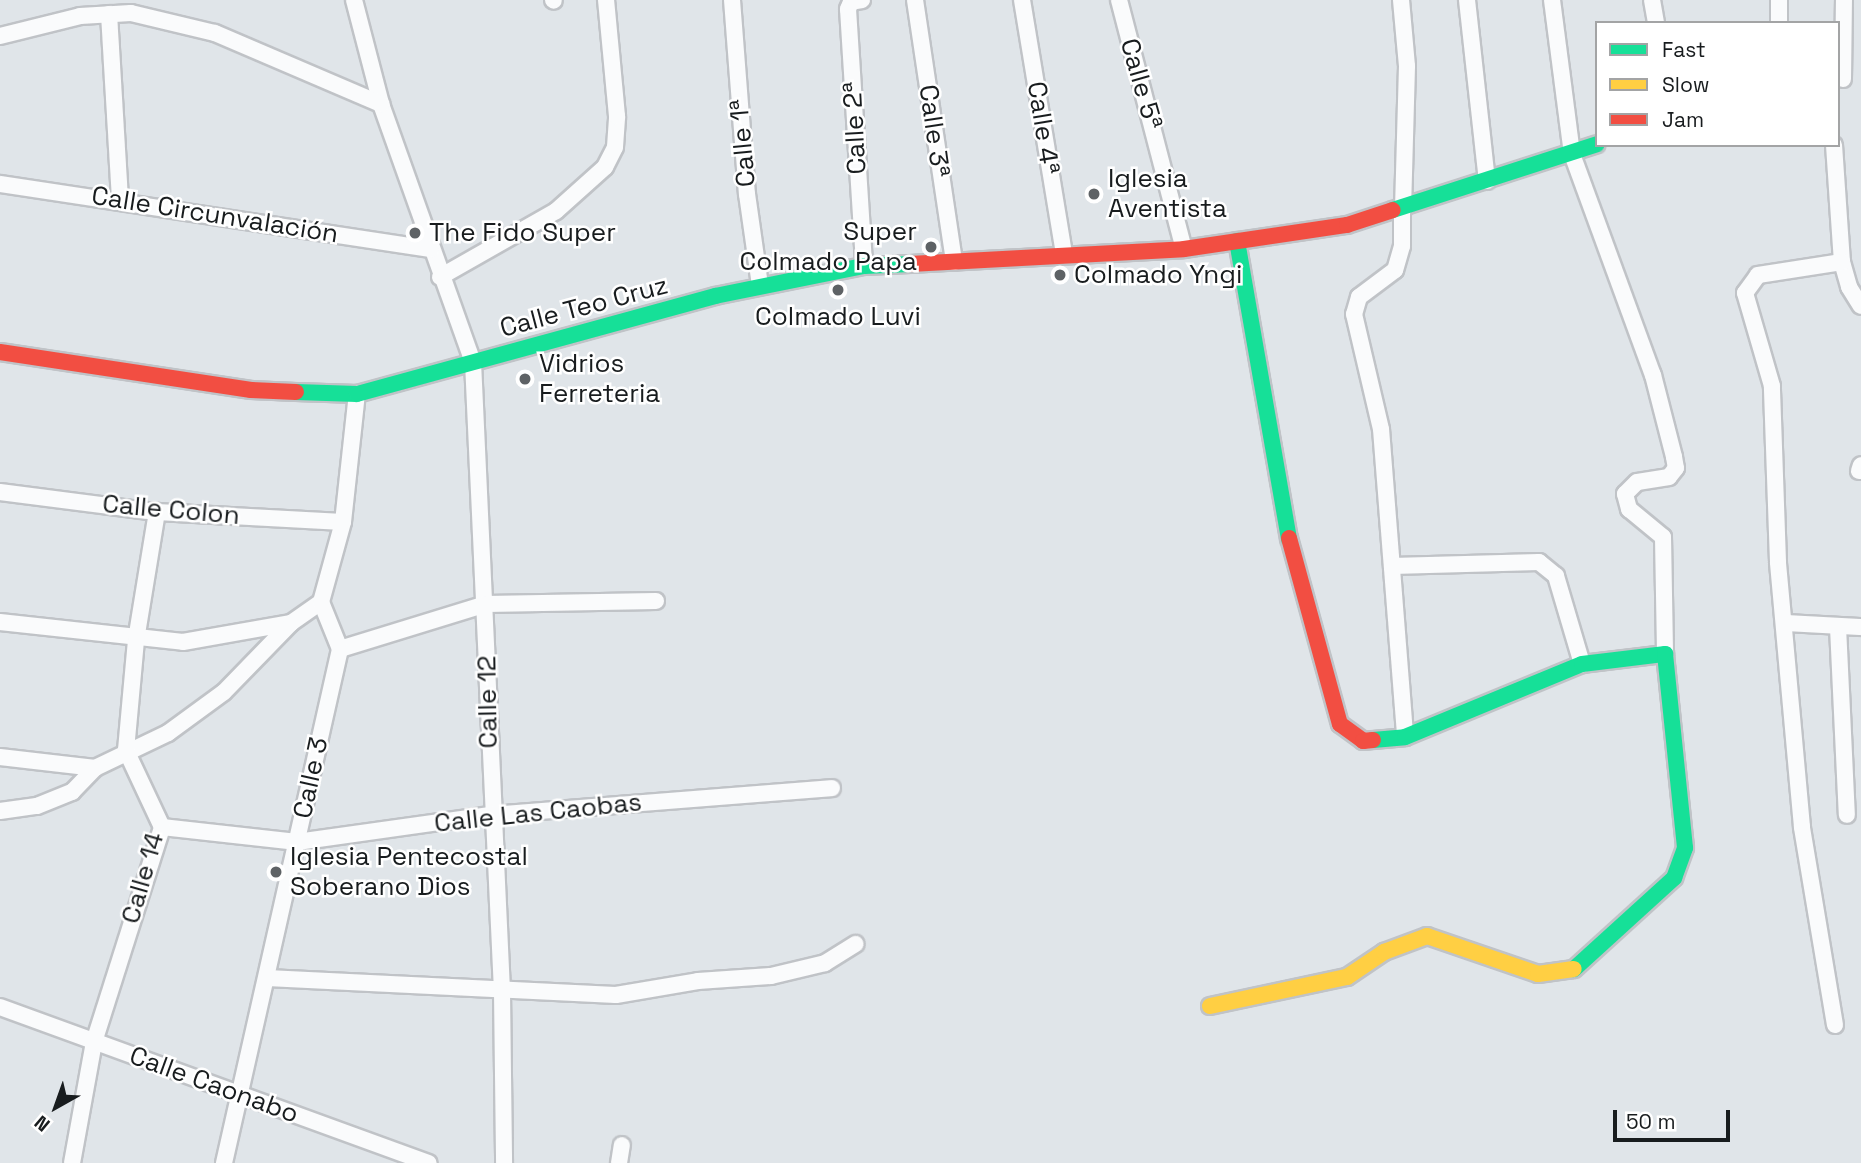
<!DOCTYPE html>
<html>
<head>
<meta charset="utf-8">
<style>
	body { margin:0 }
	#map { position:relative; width:1861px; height:1163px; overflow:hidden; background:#e0e5e9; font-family:"Space Grotesk",sans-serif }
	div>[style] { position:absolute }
	.roads { filter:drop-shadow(2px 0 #c0c3c7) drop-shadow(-2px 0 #c0c3c7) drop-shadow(0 2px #c0c3c7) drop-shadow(0 -2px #c0c3c7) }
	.street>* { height:16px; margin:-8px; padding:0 8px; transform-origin:8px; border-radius:8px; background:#fafbfc }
	.fast>* { height:16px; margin:-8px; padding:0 8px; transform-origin:8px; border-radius:8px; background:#16e098 }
	.slow>* { height:16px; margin:-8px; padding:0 8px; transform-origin:8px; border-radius:8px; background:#ffcf43 }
	.jam>* { height:16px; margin:-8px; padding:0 8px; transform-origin:8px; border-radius:8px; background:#f24e42 }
	.dots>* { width:19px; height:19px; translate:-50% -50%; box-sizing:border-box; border:4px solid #fff; border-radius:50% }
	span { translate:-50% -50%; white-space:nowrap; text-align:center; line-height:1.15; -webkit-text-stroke:5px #fff; paint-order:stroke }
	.street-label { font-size:26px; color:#181c1e }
	.poi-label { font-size:26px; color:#181c1e }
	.left { translate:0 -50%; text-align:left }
	.right { translate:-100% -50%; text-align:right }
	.legend { position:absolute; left:1595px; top:21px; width:245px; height:126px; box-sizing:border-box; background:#fff; border:2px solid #a3a4a5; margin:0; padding:9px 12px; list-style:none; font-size:21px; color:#181c1e }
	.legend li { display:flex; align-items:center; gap:14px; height:35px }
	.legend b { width:35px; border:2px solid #a3a4a5 }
	.north { position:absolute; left:21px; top:1072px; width:70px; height:70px; -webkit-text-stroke:5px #fff; paint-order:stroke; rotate:220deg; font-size:19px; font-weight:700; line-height:28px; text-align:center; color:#181c1e }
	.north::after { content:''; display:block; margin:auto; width:24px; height:32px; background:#181c1e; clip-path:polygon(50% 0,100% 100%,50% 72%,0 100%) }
	.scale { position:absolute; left:1613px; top:1110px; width:117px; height:32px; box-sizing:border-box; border:4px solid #181c1e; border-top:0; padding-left:9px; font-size:21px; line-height:24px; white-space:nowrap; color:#181c1e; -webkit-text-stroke:5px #fff; paint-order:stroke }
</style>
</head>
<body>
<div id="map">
	<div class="roads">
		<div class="street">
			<div style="left:354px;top:0;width:107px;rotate:75.4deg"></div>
			<div style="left:381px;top:104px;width:274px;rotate:70.4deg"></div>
			<div style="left:473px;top:362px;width:631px;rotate:87.36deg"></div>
			<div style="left:502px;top:992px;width:171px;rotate:89.3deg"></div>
			<div style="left:553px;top:0;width:1px;rotate:45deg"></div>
			<div style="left:732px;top:0;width:195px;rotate:85.6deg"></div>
			<div style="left:747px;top:194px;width:92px;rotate:81.9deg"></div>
			<div style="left:862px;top:0;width:11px;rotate:170deg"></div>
			<div style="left:851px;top:2px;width:8px;rotate:113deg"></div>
			<div style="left:848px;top:9px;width:257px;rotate:86.4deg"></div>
			<div style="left:915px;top:0;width:265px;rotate:81.5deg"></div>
			<div style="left:1022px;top:0;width:258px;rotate:80.6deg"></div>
			<div style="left:1119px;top:0;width:257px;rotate:75.4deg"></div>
			<div style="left:1401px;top:0;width:66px;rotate:84.8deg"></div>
			<div style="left:1407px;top:66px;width:144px;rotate:91.6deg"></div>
			<div style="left:1467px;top:0;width:182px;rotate:83.7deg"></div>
			<div style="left:1552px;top:0;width:155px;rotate:82.6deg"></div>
			<div style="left:1572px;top:154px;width:235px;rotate:69.9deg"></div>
			<div style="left:1653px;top:375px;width:85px;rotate:75.6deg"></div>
			<div style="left:1674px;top:457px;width:11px;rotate:80deg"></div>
			<div style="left:1676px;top:468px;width:11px;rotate:128deg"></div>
			<div style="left:1669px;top:477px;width:32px;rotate:171deg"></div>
			<div style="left:1637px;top:482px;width:17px;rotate:135deg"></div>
			<div style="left:1625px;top:494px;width:16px;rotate:75deg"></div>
			<div style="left:1629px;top:509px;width:44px;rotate:39.5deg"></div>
			<div style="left:1663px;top:537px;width:117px;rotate:89deg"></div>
			<div style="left:1652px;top:0;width:23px;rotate:80deg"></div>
			<div style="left:1779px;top:0;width:23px;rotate:90deg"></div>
			<div style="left:109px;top:14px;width:186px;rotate:86.6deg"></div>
			<div style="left:0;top:36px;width:82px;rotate:-14deg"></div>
			<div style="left:80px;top:16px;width:51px;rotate:-3.4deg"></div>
			<div style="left:131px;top:13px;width:86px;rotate:13.4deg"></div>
			<div style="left:215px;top:33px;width:181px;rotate:23.2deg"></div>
			<div style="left:1843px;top:79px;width:79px;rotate:-89.3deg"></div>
			<div style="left:1834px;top:145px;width:117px;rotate:86.1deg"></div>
			<div style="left:1842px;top:262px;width:26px;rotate:74deg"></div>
			<div style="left:1849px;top:287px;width:22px;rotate:58deg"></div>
			<div style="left:0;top:184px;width:436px;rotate:8.6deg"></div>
			<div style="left:1402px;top:210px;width:36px;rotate:90deg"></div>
			<div style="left:1402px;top:246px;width:25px;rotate:106deg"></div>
			<div style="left:1395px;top:270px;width:45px;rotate:143.1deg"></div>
			<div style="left:1359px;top:297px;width:18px;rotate:106deg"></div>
			<div style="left:1354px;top:314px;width:118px;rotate:76.8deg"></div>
			<div style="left:1381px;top:429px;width:309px;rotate:85.5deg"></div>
			<div style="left:440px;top:277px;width:133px;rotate:-29.6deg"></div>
			<div style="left:556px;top:211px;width:66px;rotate:-41.9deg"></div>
			<div style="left:605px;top:167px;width:22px;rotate:-63deg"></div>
			<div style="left:615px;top:147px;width:31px;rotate:-86deg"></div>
			<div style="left:617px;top:116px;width:117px;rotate:-95.4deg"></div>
			<div style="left:1859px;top:471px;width:6px;rotate:-72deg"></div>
			<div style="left:0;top:492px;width:158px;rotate:7.3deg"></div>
			<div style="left:157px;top:512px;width:186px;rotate:3.1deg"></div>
			<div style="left:1392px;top:566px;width:147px;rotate:-1.6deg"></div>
			<div style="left:1539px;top:562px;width:22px;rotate:39deg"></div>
			<div style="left:1556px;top:576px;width:92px;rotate:73.5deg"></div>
			<div style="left:0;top:622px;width:184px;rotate:6.2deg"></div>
			<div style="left:183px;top:642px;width:110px;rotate:-10deg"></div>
			<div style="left:1785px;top:623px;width:76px;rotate:3deg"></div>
			<div style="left:1838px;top:627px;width:188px;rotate:87.3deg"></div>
			<div style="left:340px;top:649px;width:153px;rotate:-17.1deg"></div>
			<div style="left:486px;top:604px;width:170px;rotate:-1deg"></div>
			<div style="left:0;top:757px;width:96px;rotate:6.6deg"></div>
			<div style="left:95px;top:768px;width:81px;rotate:-25.6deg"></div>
			<div style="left:168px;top:733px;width:69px;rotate:-36.2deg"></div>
			<div style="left:224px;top:692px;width:96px;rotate:-45.8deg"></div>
			<div style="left:291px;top:623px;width:37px;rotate:-35deg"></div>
			<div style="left:0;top:811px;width:37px;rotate:-8deg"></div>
			<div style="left:37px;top:806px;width:38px;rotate:-22deg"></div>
			<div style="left:72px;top:792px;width:33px;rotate:-46deg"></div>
			<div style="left:162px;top:827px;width:136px;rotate:6.3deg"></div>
			<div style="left:297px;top:842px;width:195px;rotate:-8deg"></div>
			<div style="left:490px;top:815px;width:343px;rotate:-4.5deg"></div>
			<div style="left:267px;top:978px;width:349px;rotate:2.8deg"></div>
			<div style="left:616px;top:995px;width:83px;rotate:-9.7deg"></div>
			<div style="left:698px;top:981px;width:73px;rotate:-3.9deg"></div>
			<div style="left:771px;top:976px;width:56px;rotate:-13.5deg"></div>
			<div style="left:825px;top:963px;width:36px;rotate:-32deg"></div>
			<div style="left:0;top:1007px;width:456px;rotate:20deg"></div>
			<div style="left:1835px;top:1025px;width:201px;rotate:-99.5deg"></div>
			<div style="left:1802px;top:827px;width:266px;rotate:-95.2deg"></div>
			<div style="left:1778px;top:562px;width:176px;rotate:-92deg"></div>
			<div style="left:1772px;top:386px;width:97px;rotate:-106.2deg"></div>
			<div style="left:1745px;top:293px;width:22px;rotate:-54deg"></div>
			<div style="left:1758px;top:275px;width:85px;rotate:-8.8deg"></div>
			<div style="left:72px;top:1163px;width:123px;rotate:-79.7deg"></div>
			<div style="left:94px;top:1042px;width:225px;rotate:-72.4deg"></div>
			<div style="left:162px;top:827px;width:85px;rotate:-115.1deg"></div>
			<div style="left:126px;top:750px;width:110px;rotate:-84.8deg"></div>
			<div style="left:136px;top:640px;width:130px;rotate:-80.7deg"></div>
			<div style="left:224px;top:1163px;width:527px;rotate:-77.28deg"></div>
			<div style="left:340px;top:649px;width:51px;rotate:-112deg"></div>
			<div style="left:321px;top:602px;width:83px;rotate:-74.6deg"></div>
			<div style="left:343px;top:522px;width:129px;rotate:-83.8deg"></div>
			<div style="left:619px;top:1163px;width:18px;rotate:-81deg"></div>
		</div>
		<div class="fast">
			<div style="left:1393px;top:210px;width:214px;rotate:-17.9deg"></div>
			<div style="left:1237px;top:241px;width:302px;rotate:80.1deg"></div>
			<div style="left:296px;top:392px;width:61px;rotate:1.9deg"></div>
			<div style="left:357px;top:394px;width:371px;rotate:-15.3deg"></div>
			<div style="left:715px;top:296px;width:152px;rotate:-11.4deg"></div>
			<div style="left:864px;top:266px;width:46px;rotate:-2.5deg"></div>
			<div style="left:1373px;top:740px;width:32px;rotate:-5deg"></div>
			<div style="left:1405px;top:737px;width:191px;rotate:-22.4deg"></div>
			<div style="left:1582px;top:664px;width:84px;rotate:-6.9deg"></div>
			<div style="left:1665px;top:654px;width:195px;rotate:84.1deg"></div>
			<div style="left:1685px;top:848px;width:32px;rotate:110deg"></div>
			<div style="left:1674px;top:878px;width:135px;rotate:137.7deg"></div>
		</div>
		<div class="slow">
			<div style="left:1210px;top:1006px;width:140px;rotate:-12deg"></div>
			<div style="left:1347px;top:977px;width:45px;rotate:-34deg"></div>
			<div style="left:1384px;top:952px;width:46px;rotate:-20.4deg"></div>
			<div style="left:1427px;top:936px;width:117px;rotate:18.9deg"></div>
			<div style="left:1538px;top:974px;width:36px;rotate:-8deg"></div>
		</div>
		<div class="jam">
			<div style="left:910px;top:264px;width:274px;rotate:-3.1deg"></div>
			<div style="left:1184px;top:249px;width:165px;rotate:-8.4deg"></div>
			<div style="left:1347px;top:225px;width:48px;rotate:-18.1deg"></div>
			<div style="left:0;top:352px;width:254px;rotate:8.6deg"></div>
			<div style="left:251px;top:390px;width:45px;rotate:2.5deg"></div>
			<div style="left:1289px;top:538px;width:193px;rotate:74.7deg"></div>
			<div style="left:1340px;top:724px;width:29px;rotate:36deg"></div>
			<div style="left:1363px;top:741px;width:10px;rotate:-6deg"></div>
		</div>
	</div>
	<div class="dots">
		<div style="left:1094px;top:194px;background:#5e6265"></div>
		<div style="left:415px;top:233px;background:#5e6265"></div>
		<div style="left:931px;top:247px;background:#5e6265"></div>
		<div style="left:1060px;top:275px;background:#5e6265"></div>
		<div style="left:838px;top:290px;background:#5e6265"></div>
		<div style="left:525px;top:379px;background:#5e6265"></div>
		<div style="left:276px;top:872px;background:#5e6265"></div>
	</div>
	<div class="street-label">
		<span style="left:1141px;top:84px;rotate:74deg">Calle 5ª</span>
		<span style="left:855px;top:128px;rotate:-93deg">Calle 2ª</span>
		<span style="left:1043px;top:128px;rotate:81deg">Calle 4ª</span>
		<span style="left:934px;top:131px;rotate:82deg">Calle 3ª</span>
		<span style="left:743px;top:143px;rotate:-95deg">Calle 1ª</span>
		<span style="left:215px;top:215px;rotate:9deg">Calle Circunvalación</span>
		<span style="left:584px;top:307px;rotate:-15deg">Calle Teo Cruz</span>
		<span style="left:171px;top:510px;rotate:5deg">Calle Colon</span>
		<span style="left:488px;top:702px;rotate:-91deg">Calle 12</span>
		<span style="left:311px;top:778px;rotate:-78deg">Calle 3</span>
		<span style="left:538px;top:813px;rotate:-6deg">Calle Las Caobas</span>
		<span style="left:143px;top:878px;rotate:-74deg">Calle 14</span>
		<span style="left:214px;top:1085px;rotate:20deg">Calle Caonabo</span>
	</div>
	<div class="poi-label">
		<span class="left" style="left:1108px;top:194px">Iglesia<br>Aventista</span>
		<span class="right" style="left:917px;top:247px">Super<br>Colmado Papa</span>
		<span class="left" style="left:429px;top:233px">The Fido Super</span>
		<span class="left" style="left:1074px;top:275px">Colmado Yngi</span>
		<span style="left:838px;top:317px">Colmado Luvi</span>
		<span class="left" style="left:539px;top:379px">Vidrios<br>Ferreteria</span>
		<span class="left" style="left:290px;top:872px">Iglesia Pentecostal<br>Soberano Dios</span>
	</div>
	<ul class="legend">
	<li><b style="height:9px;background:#16e098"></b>Fast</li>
	<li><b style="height:9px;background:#ffcf43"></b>Slow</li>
	<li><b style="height:9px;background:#f24e42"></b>Jam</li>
	</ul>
	<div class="north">N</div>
	<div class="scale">50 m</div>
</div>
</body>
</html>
